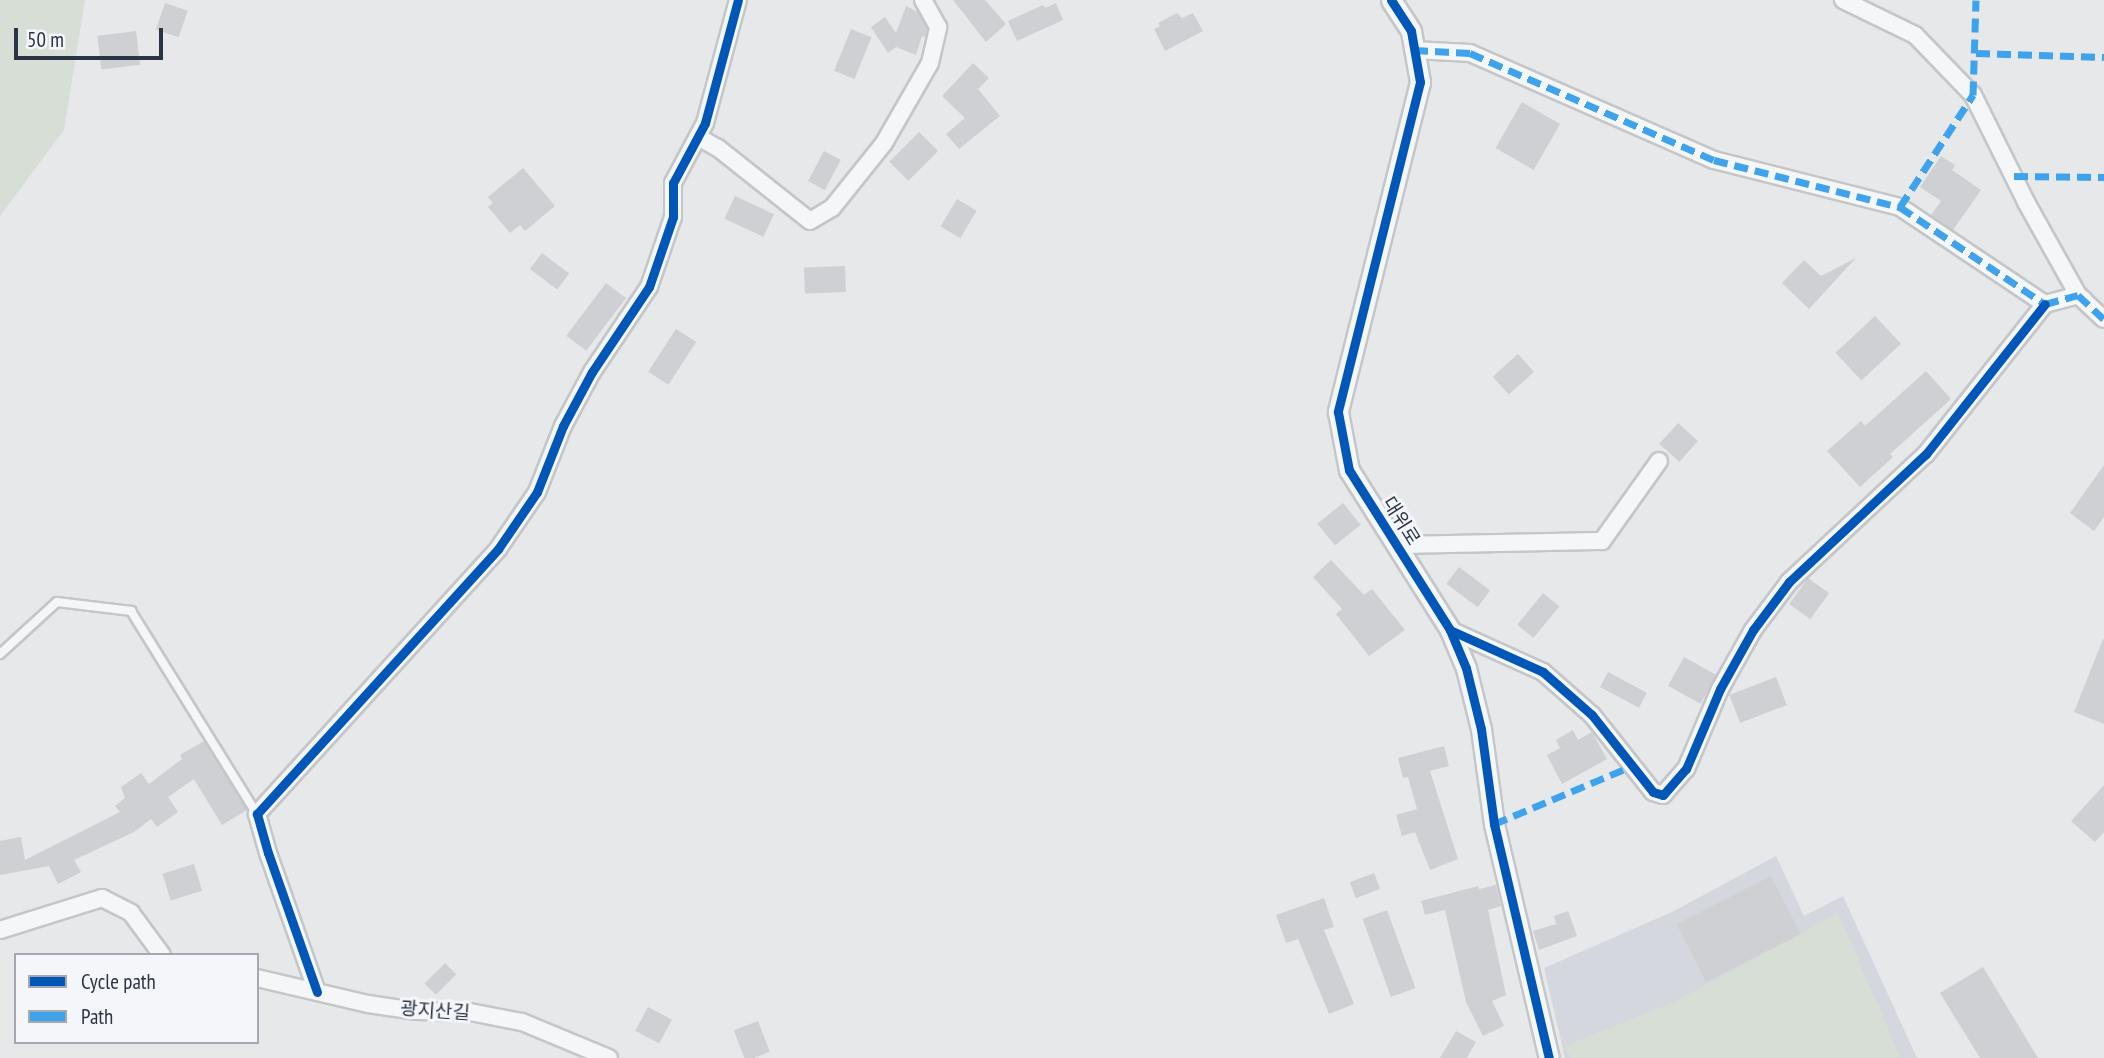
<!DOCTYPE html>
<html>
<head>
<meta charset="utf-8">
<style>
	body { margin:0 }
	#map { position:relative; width:2104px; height:1058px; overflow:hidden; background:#e6e8ea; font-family:"PT Sans Narrow","Noto Sans KR",sans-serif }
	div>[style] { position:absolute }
	.built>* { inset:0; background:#d4d7dd }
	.green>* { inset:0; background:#d6ded6 }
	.building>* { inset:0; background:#ced0d3; transform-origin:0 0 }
	.roads { filter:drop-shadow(2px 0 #c4c6c8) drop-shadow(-2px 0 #c4c6c8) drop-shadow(0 2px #c4c6c8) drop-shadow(0 -2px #c4c6c8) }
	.service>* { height:8px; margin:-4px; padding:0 4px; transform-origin:4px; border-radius:4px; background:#f5f6f7 }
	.minor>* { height:16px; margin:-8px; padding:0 8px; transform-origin:8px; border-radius:8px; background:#f5f6f7 }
	.tertiary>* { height:19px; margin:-9.5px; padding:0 9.5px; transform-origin:9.5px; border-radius:9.5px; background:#f5f6f7 }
	.quiet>* { height:7px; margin-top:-3.5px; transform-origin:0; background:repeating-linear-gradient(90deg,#3ea3ec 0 14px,transparent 0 21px) }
	.cycleway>* { height:9px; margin:-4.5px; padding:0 4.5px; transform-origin:4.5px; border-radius:4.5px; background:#0057b8 }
	span { translate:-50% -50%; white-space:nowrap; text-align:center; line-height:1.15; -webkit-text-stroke:6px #f4f6f9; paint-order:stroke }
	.street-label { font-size:19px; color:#2b3445 }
	.legend { position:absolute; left:14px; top:953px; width:245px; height:91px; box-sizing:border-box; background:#f4f6f9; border:2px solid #a4a8b1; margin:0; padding:9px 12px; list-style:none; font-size:21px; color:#2b3445 }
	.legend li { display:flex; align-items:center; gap:14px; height:35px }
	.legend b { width:35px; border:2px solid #a4a8b1 }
	.scale { position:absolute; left:14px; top:28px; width:149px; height:32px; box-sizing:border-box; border:4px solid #2b3445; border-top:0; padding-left:9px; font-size:21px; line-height:24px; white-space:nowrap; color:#2b3445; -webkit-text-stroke:5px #f4f6f9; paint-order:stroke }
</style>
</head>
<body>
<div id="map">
	<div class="built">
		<div style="clip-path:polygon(1776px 856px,1804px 916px,1843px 896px,1917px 1058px,1565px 1058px,1544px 968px,1672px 912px)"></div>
	</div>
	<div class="green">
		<div style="clip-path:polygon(0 0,85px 0,64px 130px,0 216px)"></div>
		<div style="clip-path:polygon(1838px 913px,1901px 1058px,1571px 1058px,1565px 1046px,1674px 1002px)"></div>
	</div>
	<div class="building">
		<div style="clip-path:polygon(953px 0,985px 0,1006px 24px,986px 42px)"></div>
		<div style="left:165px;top:3px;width:24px;height:28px;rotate:19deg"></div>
		<div style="clip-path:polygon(1056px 3px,1063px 20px,1017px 41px,1008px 21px,1043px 5px,1045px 8px)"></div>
		<div style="clip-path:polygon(906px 6px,918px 12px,927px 29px,925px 37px,922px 36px,916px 55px,896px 47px,888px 53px,871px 27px,885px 17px,896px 33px)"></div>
		<div style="clip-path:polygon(1177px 13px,1182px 18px,1193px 13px,1203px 31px,1165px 51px,1154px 29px,1160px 26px,1158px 23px)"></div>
		<div style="left:851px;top:29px;width:22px;height:45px;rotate:22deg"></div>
		<div style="left:136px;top:31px;width:34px;height:39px;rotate:83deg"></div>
		<div style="clip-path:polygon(973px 63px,989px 78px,978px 89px,1000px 116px,959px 149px,946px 134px,965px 118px,942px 96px)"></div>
		<div style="left:1522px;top:102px;width:44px;height:53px;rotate:30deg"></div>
		<div style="left:919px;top:132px;width:27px;height:42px;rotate:45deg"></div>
		<div style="left:824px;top:151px;width:19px;height:34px;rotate:28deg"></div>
		<div style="clip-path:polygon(1941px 156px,1955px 165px,1952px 170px,1981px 190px,1953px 230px,1931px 215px,1941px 201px,1920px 187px)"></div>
		<div style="clip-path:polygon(523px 168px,555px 206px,525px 231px,520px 225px,510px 233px,488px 207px,493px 203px,488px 197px)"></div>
		<div style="left:735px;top:196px;width:43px;height:25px;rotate:25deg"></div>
		<div style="left:957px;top:199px;width:23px;height:32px;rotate:31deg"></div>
		<div style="left:542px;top:253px;width:34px;height:20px;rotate:37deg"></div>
		<div style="clip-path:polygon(1856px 258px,1809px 309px,1782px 283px,1804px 260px,1821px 276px)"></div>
		<div style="left:845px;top:266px;width:26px;height:41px;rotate:88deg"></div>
		<div style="left:606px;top:283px;width:25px;height:66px;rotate:37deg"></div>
		<div style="left:1875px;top:316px;width:38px;height:54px;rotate:47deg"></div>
		<div style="left:676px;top:329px;width:24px;height:51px;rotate:33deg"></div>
		<div style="left:1518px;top:354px;width:24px;height:34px;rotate:48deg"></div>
		<div style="clip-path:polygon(1926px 371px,1951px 399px,1890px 454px,1893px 457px,1860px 487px,1827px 451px,1861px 421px,1865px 426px)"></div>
		<div style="left:1678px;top:423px;width:27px;height:28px;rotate:42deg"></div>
		<div style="clip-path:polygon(2104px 465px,2104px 517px,2094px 531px,2070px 513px)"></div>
		<div style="left:1343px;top:503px;width:28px;height:33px;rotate:51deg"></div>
		<div style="clip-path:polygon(1331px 560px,1364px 595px,1372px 589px,1405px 630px,1369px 656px,1336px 614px,1342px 609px,1313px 577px)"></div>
		<div style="left:1459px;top:567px;width:39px;height:21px;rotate:37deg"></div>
		<div style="left:1808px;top:578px;width:26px;height:32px;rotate:36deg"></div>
		<div style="left:1543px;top:593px;width:21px;height:41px;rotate:39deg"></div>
		<div style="clip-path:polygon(2103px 639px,2104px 639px,2104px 724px,2074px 712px)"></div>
		<div style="left:1684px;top:657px;width:37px;height:33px;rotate:29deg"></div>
		<div style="left:1608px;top:672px;width:44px;height:17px;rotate:28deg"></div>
		<div style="left:1776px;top:677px;width:30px;height:50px;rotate:69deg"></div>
		<div style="clip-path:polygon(1573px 730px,1578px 740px,1592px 732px,1607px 759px,1562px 784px,1547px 755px,1560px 748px,1556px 740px)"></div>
		<div style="clip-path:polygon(204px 741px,247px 810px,222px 825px,194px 779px,168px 797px,178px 812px,157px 827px,151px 819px,134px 832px,74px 860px,81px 872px,58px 884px,49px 866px,0 875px,0 841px,21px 837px,25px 860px,120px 812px,115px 806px,125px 798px,121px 787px,141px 773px,149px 784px,182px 759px,180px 755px)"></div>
		<div style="clip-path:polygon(1444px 746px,1449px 766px,1430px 771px,1458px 859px,1430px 870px,1415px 832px,1402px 836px,1396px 815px,1417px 809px,1408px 777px,1403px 778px,1398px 758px)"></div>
		<div style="clip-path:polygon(2104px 785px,2104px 832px,2095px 842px,2071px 821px)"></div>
		<div style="left:194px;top:864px;width:28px;height:33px;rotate:73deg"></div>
		<div style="left:1374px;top:873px;width:17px;height:26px;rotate:69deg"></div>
		<div style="left:1771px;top:876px;width:65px;height:106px;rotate:63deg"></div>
		<div style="clip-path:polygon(1496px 885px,1501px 906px,1488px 910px,1506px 995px,1492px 1001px,1504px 1026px,1483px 1036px,1466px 1002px,1445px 910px,1425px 915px,1421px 901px,1478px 886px,1479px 889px)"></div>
		<div style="clip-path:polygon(1324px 898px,1334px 927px,1324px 930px,1354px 1004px,1329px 1014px,1298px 939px,1286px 943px,1276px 915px)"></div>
		<div style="left:1387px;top:910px;width:83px;height:26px;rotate:70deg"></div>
		<div style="clip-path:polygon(1568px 911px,1577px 936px,1539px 950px,1533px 931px,1556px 924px,1554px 916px)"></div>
		<div style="left:445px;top:963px;width:16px;height:29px;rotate:45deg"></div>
		<div style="clip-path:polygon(1983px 967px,2038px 1058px,1980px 1058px,1940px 993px)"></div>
		<div style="left:648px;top:1007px;width:27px;height:27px;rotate:28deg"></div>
		<div style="left:758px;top:1021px;width:33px;height:26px;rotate:69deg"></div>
		<div style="clip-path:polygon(1456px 1031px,1476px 1042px,1467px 1058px,1440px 1058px)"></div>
	</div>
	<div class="roads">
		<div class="service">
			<div style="left:0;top:654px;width:77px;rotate:-42.4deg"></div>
			<div style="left:57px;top:602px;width:75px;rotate:6.9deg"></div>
			<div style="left:131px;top:611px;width:239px;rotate:58.2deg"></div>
		</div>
		<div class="minor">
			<div style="left:1843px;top:0;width:80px;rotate:25.9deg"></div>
			<div style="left:1915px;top:35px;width:83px;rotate:46deg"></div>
			<div style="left:1973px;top:95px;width:119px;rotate:63.6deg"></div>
			<div style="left:2026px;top:202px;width:107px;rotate:60.8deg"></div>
			<div style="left:2078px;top:295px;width:8px;rotate:40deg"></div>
			<div style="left:1414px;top:50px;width:56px;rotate:3.1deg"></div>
			<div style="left:1470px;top:53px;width:266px;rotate:23.7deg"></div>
			<div style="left:1714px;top:160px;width:192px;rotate:14.2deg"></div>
			<div style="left:1900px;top:207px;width:174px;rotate:33.8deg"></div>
			<div style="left:2045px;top:304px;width:34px;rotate:-15deg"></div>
			<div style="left:2078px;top:295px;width:35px;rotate:43deg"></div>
			<div style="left:698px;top:137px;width:23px;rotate:29deg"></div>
			<div style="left:718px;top:148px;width:117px;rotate:38.4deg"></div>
			<div style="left:810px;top:221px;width:26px;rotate:-31deg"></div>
			<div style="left:832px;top:208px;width:83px;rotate:-51.3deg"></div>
			<div style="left:884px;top:143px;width:92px;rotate:-60.1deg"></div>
			<div style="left:930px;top:63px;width:37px;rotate:-77deg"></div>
			<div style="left:938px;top:27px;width:31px;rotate:-119deg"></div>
			<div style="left:1395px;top:545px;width:207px;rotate:-1.1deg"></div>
			<div style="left:1602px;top:541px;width:98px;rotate:-54.5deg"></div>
			<div style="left:1450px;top:630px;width:102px;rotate:24.3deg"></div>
			<div style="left:1543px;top:672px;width:65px;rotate:41.3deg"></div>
			<div style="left:1592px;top:715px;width:98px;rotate:51.6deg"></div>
			<div style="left:1653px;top:792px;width:10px;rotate:17deg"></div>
			<div style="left:1663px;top:795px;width:35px;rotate:-49deg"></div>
			<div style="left:1686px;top:769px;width:87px;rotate:-67deg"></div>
			<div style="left:1720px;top:689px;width:68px;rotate:-60.8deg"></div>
			<div style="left:1753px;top:630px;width:60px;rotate:-53.1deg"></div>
			<div style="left:1789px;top:582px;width:187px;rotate:-43.1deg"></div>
			<div style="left:1926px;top:454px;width:191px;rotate:-51.6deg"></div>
			<div style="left:0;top:930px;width:107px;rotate:-17.4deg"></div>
			<div style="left:102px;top:898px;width:33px;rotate:27deg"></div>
			<div style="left:131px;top:913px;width:52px;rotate:53.6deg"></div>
			<div style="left:257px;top:978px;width:114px;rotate:13.2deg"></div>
			<div style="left:368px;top:1004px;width:49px;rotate:8.3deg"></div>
			<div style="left:416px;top:1011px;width:54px;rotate:1.1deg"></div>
			<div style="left:470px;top:1012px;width:53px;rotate:10.9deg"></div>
			<div style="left:522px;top:1022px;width:94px;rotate:22.5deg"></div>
			<div style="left:317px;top:992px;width:147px;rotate:-109.4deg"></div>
			<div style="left:268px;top:853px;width:41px;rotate:-105.8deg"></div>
			<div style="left:257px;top:814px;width:358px;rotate:-47.7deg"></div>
			<div style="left:498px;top:549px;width:69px;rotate:-55.6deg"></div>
			<div style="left:537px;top:492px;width:71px;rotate:-68.5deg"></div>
			<div style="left:563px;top:426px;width:61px;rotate:-61.8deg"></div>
			<div style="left:592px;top:372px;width:102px;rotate:-56.2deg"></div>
			<div style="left:649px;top:287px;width:74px;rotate:-71.1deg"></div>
			<div style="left:673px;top:217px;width:34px;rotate:-90deg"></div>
			<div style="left:673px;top:183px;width:68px;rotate:-61.9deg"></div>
			<div style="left:705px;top:123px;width:127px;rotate:-75deg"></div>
		</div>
		<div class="tertiary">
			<div style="left:1391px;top:0;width:37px;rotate:57deg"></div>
			<div style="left:1411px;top:31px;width:52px;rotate:80deg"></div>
			<div style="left:1420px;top:82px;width:340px;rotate:104deg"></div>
			<div style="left:1338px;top:412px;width:59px;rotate:79.3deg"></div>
			<div style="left:1349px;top:470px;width:189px;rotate:57.7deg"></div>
			<div style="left:1450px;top:630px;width:41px;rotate:67.2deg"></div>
			<div style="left:1466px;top:668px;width:63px;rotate:76.2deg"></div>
			<div style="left:1481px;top:729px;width:96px;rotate:82.2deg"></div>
			<div style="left:1494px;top:824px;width:240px;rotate:76.8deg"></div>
		</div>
	</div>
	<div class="quiet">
		<div style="left:1414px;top:50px;width:56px;rotate:3.1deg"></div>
		<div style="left:1470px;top:53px;width:266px;rotate:23.7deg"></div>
		<div style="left:1714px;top:160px;width:192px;rotate:14.2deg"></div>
		<div style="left:1900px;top:207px;width:174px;rotate:33.8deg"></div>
		<div style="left:2045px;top:304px;width:34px;rotate:-15deg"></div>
		<div style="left:2078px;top:295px;width:35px;rotate:43deg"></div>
		<div style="left:1976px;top:53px;width:128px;rotate:1.8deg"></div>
		<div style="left:2014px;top:176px;width:90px;rotate:0.6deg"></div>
		<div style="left:1900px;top:207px;width:134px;rotate:-56.9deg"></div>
		<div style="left:1973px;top:95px;width:95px;rotate:-88.2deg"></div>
		<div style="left:1494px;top:824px;width:150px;rotate:-22.8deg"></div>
	</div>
	<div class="cycleway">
		<div style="left:1391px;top:0;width:37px;rotate:57deg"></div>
		<div style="left:1411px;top:31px;width:52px;rotate:80deg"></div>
		<div style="left:1420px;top:82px;width:340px;rotate:104deg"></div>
		<div style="left:1338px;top:412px;width:59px;rotate:79.3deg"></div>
		<div style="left:1349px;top:470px;width:189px;rotate:57.7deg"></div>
		<div style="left:1450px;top:630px;width:41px;rotate:67.2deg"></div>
		<div style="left:1466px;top:668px;width:63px;rotate:76.2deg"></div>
		<div style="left:1481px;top:729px;width:96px;rotate:82.2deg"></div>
		<div style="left:1494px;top:824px;width:240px;rotate:76.8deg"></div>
		<div style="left:1450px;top:630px;width:102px;rotate:24.3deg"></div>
		<div style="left:1543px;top:672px;width:65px;rotate:41.3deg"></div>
		<div style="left:1592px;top:715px;width:98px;rotate:51.6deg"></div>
		<div style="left:1653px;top:792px;width:10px;rotate:17deg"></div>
		<div style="left:1663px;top:795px;width:35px;rotate:-49deg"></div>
		<div style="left:1686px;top:769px;width:87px;rotate:-67deg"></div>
		<div style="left:1720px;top:689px;width:68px;rotate:-60.8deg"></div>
		<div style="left:1753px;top:630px;width:60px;rotate:-53.1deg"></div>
		<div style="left:1789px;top:582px;width:187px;rotate:-43.1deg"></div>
		<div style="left:1926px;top:454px;width:191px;rotate:-51.6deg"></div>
		<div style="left:317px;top:992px;width:147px;rotate:-109.4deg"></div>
		<div style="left:268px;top:853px;width:41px;rotate:-105.8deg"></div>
		<div style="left:257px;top:814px;width:358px;rotate:-47.7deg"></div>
		<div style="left:498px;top:549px;width:69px;rotate:-55.6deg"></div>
		<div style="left:537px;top:492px;width:71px;rotate:-68.5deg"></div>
		<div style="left:563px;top:426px;width:61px;rotate:-61.8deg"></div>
		<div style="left:592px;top:372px;width:102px;rotate:-56.2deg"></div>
		<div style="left:649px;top:287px;width:74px;rotate:-71.1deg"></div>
		<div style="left:673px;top:217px;width:34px;rotate:-90deg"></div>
		<div style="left:673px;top:183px;width:68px;rotate:-61.9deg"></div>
		<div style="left:705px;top:123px;width:127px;rotate:-75deg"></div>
	</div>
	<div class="street-label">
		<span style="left:1401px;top:521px;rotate:58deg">대위로</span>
		<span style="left:435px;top:1011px;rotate:4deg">광지산길</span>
	</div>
	<ul class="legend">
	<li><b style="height:9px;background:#0057b8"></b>Cycle path</li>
	<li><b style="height:9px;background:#3ea3ec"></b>Path</li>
	</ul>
	<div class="scale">50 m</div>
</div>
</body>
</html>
